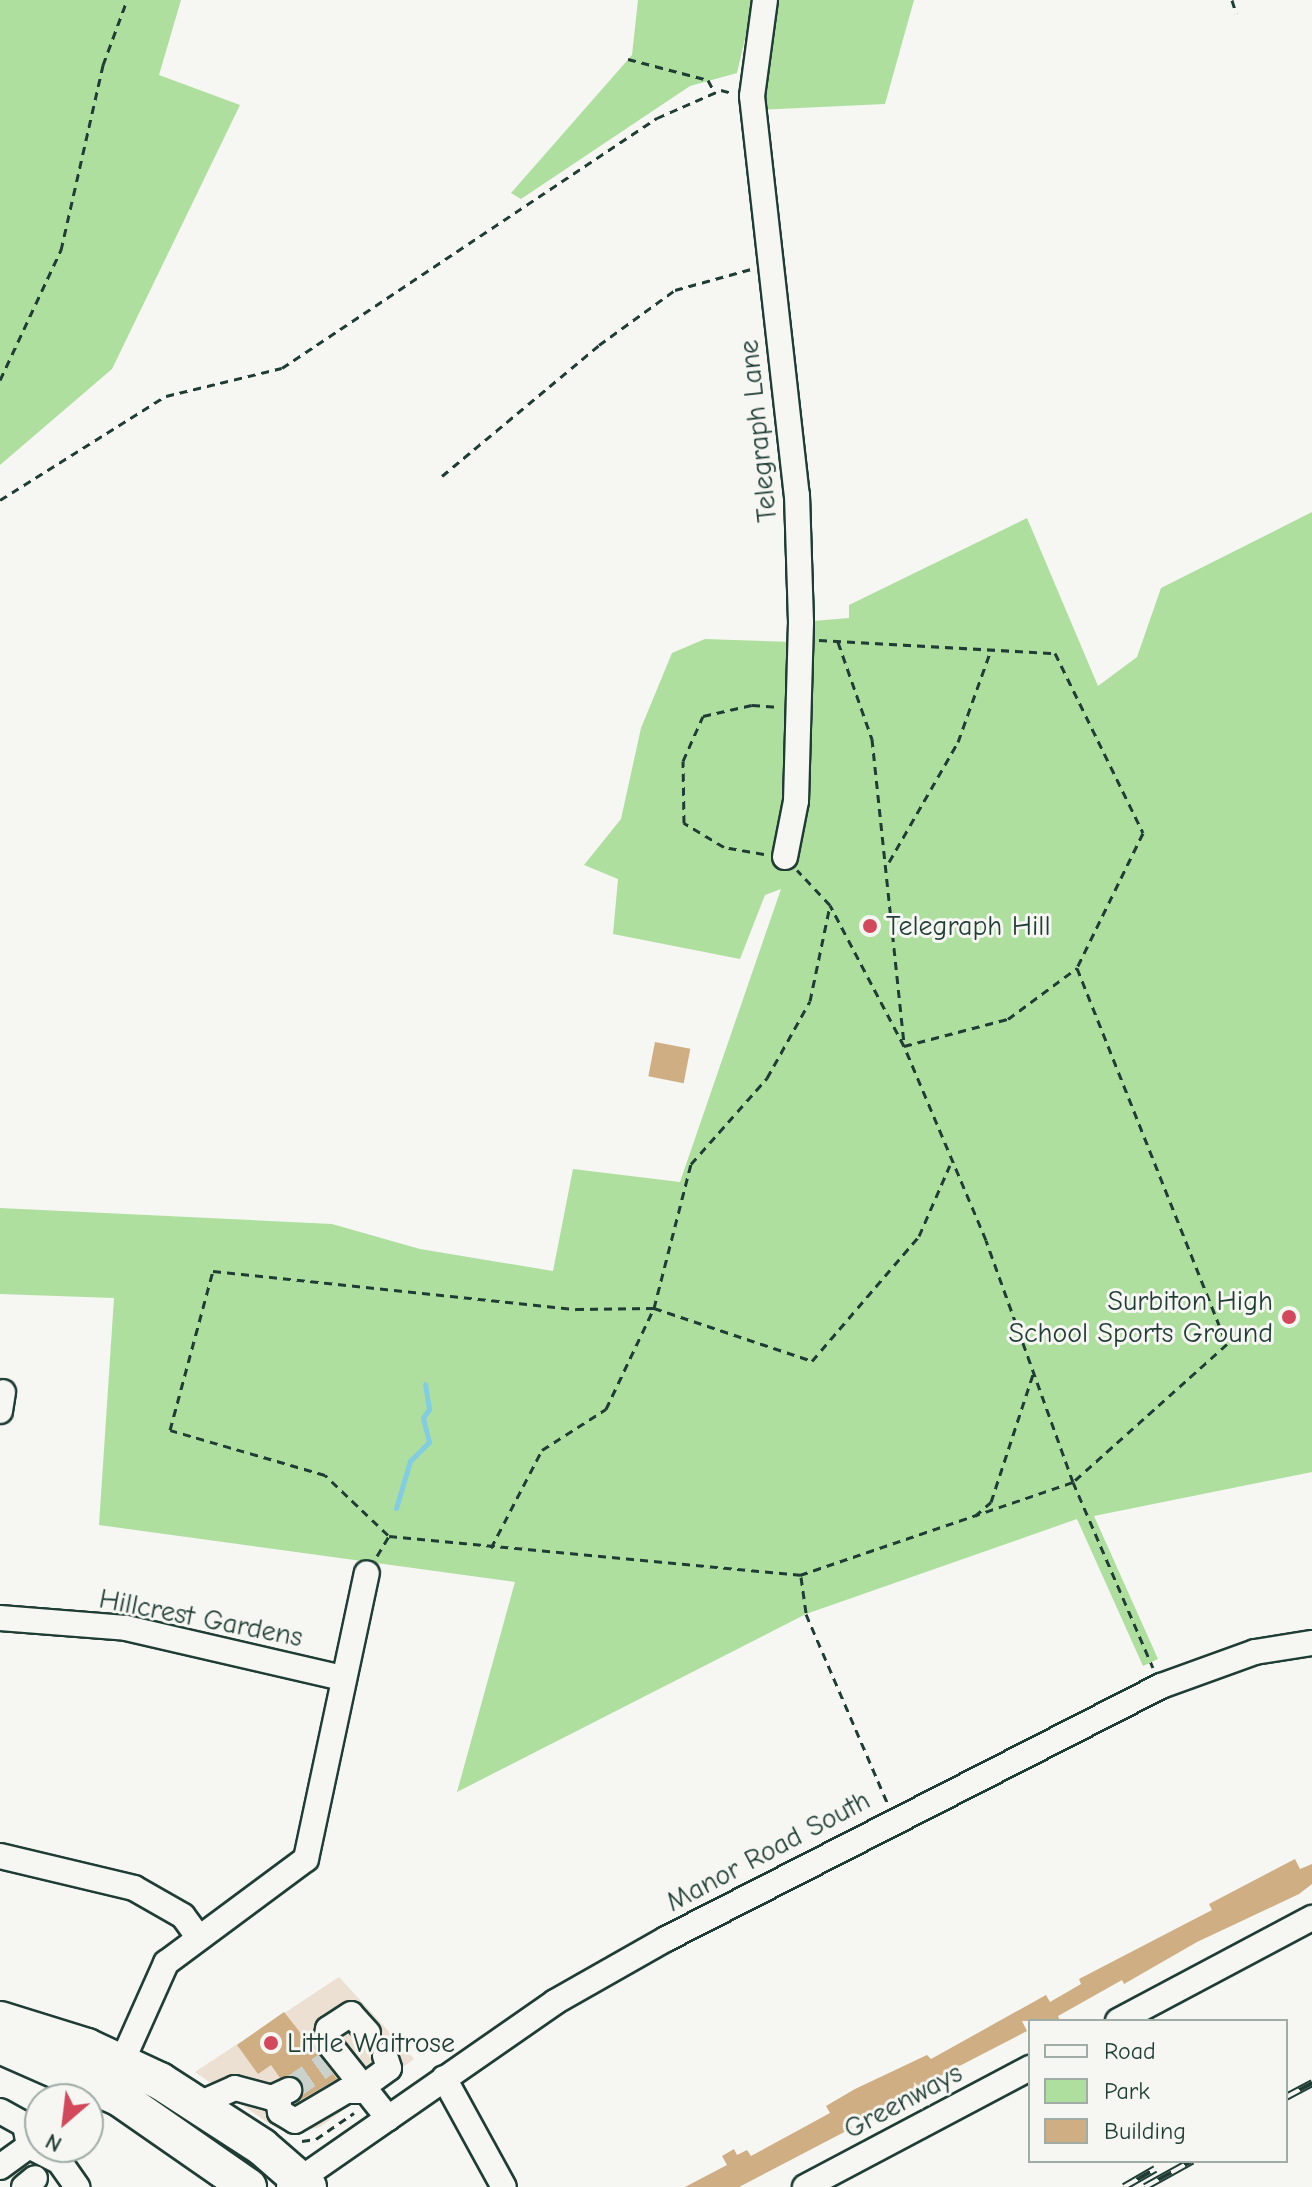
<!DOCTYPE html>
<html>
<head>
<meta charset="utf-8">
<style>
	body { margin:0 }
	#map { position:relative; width:1312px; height:2187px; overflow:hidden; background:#f6f6f2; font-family:"Comic Neue",sans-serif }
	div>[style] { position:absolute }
	.built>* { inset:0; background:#ebe0d1 }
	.green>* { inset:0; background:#aedf9f }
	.stream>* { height:5px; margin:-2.5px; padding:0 2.5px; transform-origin:2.5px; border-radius:2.5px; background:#82cde2 }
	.building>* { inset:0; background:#d0ae83; transform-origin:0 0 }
	.minor-tunnel>* { height:24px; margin-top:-12px; transform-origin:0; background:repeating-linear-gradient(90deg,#cbd1cc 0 24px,transparent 0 36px) }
	.path>* { height:3px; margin-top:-1.5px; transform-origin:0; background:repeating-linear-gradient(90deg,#1f3d34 0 8px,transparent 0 14px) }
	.roads { filter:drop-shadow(2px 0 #1f3d34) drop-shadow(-2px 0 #1f3d34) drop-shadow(0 2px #1f3d34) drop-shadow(0 -2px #1f3d34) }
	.minor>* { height:24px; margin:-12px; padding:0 12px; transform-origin:12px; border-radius:12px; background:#f6f6f2 }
	.highway>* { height:36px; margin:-18px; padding:0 18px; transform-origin:18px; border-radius:18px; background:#f6f6f2 }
	.rail>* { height:8px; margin-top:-4px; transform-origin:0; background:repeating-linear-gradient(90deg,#f6f6f2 0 15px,#1f3d34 0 30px); box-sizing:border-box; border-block:2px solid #1f3d34 }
	.dots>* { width:22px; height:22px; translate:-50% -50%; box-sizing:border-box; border:4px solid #f6f6f2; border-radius:50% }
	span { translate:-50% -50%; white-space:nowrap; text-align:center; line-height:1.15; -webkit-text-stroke:6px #f6f6f2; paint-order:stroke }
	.street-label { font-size:28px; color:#1f3d34 }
	.poi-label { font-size:28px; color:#1f3d34 }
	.left { translate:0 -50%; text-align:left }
	.right { translate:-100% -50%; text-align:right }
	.legend { position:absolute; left:1028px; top:2019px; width:260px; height:144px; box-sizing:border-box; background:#f6f6f2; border:2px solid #a0aca6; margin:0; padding:10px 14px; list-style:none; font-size:24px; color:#1f3d34 }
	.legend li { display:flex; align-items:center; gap:16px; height:40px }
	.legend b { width:40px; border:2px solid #a0aca6 }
	.north { position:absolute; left:24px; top:2083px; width:80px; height:80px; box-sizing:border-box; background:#f6f6f2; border:2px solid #a0aca6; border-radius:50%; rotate:208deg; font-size:22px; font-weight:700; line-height:32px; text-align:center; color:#1f3d34 }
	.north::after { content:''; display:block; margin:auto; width:28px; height:36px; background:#d1495b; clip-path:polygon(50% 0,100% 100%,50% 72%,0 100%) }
</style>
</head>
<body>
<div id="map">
	<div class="built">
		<div style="clip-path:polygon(339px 1977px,414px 2059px,320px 2127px,297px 2132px,274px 2127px,195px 2072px)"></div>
	</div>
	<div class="green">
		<div style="clip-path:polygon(0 0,181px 0,159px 75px,240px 105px,112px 369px,0 465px)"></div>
		<div style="clip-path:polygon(638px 0,754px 0,737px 73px,690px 86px,521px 199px,511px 193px,632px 55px)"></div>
		<div style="clip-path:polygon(772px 0,914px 0,885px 104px,756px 110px)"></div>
		<div style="clip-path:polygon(1312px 512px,1312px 1472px,1094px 1516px,1158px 1659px,1143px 1666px,1077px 1519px,806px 1614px,457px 1792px,515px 1582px,99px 1525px,114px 1298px,0 1294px,0 1208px,332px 1224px,420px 1249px,553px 1271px,573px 1169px,680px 1182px,781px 889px,765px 895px,740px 959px,613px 934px,618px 879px,584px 865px,621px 819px,641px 728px,672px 653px,705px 639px,793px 642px,813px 621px,849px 618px,849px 605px,1027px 518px,1098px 686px,1137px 657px,1161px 588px)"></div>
	</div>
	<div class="stream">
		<div style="left:396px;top:1508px;width:49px;rotate:-73.4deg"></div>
		<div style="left:410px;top:1461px;width:27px;rotate:-45deg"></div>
		<div style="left:429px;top:1442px;width:25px;rotate:-104deg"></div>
		<div style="left:423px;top:1418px;width:11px;rotate:-56deg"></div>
		<div style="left:429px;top:1409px;width:25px;rotate:-99deg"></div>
	</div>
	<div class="building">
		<div style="left:655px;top:1042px;width:36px;height:35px;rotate:11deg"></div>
		<div style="clip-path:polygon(1295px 1859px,1300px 1869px,1312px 1864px,1312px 1884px,1299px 1894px,1197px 1942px,1124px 1984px,1122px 1980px,1058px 2016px,1060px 2021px,1022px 2021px,1027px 2031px,849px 2123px,852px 2128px,739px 2187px,685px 2187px,727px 2165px,722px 2156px,734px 2149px,737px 2155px,747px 2150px,751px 2156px,830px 2113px,826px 2106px,855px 2089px,927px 2055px,931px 2059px,1046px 1995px,1050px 2002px,1081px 1984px,1079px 1979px,1212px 1910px,1209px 1904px)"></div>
		<div style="clip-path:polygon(284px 2012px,337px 2079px,297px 2102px,304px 2090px,298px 2078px,280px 2078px,271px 2065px,258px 2074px,237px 2045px)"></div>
	</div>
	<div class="minor-tunnel">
		<div style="left:289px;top:2090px;width:45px;rotate:-35.1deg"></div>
	</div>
	<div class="path">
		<div style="left:1232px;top:0;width:14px;rotate:73deg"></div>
		<div style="left:628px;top:59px;width:83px;rotate:14.7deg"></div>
		<div style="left:708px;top:80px;width:15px;rotate:62deg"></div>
		<div style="left:0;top:380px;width:144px;rotate:-64.9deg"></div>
		<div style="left:61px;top:250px;width:190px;rotate:-77.2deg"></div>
		<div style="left:103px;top:65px;width:69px;rotate:-69.7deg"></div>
		<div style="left:442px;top:476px;width:204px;rotate:-39.8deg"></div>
		<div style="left:599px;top:345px;width:94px;rotate:-35.9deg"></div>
		<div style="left:675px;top:290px;width:79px;rotate:-15.4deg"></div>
		<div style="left:0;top:500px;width:196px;rotate:-32.1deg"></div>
		<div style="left:166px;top:396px;width:119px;rotate:-13.6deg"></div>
		<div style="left:282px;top:368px;width:451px;rotate:-33.7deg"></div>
		<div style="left:657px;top:118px;width:70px;rotate:-23.6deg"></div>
		<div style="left:721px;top:90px;width:11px;rotate:15deg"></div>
		<div style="left:819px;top:640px;width:236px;rotate:3.2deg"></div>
		<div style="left:1055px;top:653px;width:200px;rotate:63.9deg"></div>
		<div style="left:1143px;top:833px;width:150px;rotate:116.1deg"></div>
		<div style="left:1077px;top:968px;width:405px;rotate:68.3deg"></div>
		<div style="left:1227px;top:1344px;width:207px;rotate:138.1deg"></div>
		<div style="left:1073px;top:1482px;width:202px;rotate:66.7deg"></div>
		<div style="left:838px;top:642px;width:103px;rotate:70.7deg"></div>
		<div style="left:872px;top:739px;width:309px;rotate:84deg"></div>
		<div style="left:904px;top:1046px;width:107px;rotate:-14.6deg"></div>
		<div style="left:1008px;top:1019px;width:86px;rotate:-36.5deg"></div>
		<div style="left:764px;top:854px;width:41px;rotate:-170.1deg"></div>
		<div style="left:724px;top:847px;width:47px;rotate:-149deg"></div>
		<div style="left:684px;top:823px;width:62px;rotate:-90.9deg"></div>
		<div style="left:683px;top:761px;width:49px;rotate:-66deg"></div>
		<div style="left:703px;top:716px;width:50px;rotate:-12.7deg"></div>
		<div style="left:752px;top:705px;width:28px;rotate:4deg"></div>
		<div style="left:889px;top:862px;width:138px;rotate:-60.1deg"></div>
		<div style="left:958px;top:742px;width:98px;rotate:-70.3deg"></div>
		<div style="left:975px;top:1516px;width:21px;rotate:-41deg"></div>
		<div style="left:991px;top:1502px;width:135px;rotate:-71.8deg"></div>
		<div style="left:388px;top:1535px;width:87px;rotate:-136.4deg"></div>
		<div style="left:325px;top:1475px;width:161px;rotate:-163.8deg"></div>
		<div style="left:170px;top:1430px;width:165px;rotate:-74.9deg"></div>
		<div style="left:213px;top:1271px;width:365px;rotate:6deg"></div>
		<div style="left:576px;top:1309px;width:78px;rotate:-0.7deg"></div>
		<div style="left:654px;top:1308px;width:167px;rotate:18.5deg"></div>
		<div style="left:812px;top:1361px;width:165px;rotate:-49.4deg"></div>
		<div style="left:919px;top:1236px;width:77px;rotate:-66.4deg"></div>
		<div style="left:491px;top:1548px;width:110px;rotate:-62.5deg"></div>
		<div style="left:542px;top:1450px;width:76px;rotate:-32.6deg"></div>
		<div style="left:606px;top:1409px;width:112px;rotate:-64.6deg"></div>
		<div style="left:654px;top:1308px;width:149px;rotate:-75.6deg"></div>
		<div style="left:691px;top:1164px;width:115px;rotate:-48.5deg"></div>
		<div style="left:767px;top:1078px;width:88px;rotate:-60.8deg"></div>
		<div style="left:810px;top:1001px;width:98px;rotate:-78.2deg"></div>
		<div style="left:377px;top:1556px;width:23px;rotate:-59deg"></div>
		<div style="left:389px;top:1536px;width:413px;rotate:5.4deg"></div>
		<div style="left:800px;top:1575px;width:288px;rotate:-18.8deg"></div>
		<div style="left:1073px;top:1482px;width:257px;rotate:-109.8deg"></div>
		<div style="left:986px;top:1240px;width:211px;rotate:-112.9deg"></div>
		<div style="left:904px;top:1046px;width:159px;rotate:-117.7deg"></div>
		<div style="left:830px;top:905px;width:48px;rotate:-133.3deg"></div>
		<div style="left:801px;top:1577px;width:37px;rotate:82deg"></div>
		<div style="left:806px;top:1614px;width:207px;rotate:66.7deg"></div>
		<div style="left:302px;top:2141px;width:14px;rotate:-8deg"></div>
		<div style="left:316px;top:2139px;width:46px;rotate:-34.4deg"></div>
	</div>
	<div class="roads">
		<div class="minor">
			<div style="left:765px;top:0;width:97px;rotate:97.7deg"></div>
			<div style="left:752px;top:96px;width:402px;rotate:83.6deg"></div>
			<div style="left:797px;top:495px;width:127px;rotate:88.2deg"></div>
			<div style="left:801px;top:622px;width:179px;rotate:91.6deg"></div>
			<div style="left:796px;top:801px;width:57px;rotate:101.1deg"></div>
			<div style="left:0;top:1411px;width:19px;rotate:-81deg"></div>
			<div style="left:0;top:1618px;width:126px;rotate:4.5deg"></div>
			<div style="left:126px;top:1628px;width:222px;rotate:13deg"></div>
			<div style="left:0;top:1856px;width:138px;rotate:13.4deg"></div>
			<div style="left:134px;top:1888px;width:56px;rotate:29.7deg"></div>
			<div style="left:183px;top:1916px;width:24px;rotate:54deg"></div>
			<div style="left:1118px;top:2021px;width:220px;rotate:-28deg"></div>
			<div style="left:368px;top:2033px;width:25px;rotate:-132deg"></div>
			<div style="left:351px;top:2014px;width:27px;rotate:147deg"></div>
			<div style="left:328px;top:2029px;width:11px;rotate:100deg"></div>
			<div style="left:326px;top:2040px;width:100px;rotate:51.5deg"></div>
			<div style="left:116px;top:2075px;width:123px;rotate:-65.9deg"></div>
			<div style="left:166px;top:1963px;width:174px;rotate:-36.6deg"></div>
			<div style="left:306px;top:1859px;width:292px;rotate:-78deg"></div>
			<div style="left:444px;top:2078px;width:124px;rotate:61.2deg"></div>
			<div style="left:363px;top:2087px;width:32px;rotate:-36deg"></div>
			<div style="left:389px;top:2068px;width:13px;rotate:-108deg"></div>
			<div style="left:278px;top:2098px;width:14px;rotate:82deg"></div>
			<div style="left:280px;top:2112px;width:17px;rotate:31deg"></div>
			<div style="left:295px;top:2121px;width:59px;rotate:-30.5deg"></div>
			<div style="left:346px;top:2091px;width:20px"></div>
			<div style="left:199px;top:2104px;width:39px;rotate:-24deg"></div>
			<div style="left:235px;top:2088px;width:38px;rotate:15deg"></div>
			<div style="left:272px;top:2098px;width:19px;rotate:-25deg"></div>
			<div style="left:0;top:2111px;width:29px;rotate:29deg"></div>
			<div style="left:25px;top:2125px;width:21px;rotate:79deg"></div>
			<div style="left:0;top:2167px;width:36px;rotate:-36deg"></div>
			<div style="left:29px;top:2146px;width:34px;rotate:27deg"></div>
			<div style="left:59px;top:2161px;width:32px;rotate:55deg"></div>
			<div style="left:24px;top:2187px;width:14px;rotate:-39deg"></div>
			<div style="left:289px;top:2187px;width:324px;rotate:-34.8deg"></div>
			<div style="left:555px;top:2002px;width:128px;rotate:-29.6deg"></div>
			<div style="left:666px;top:1939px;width:556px;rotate:-27.07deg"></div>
			<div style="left:1161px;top:1686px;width:100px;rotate:-19.9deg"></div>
			<div style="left:1255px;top:1652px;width:58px;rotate:-9deg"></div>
			<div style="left:805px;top:2187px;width:255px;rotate:-27.9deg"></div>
		</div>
		<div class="highway">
			<div style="left:0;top:2020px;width:91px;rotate:17.2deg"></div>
			<div style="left:87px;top:2047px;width:81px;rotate:25deg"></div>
			<div style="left:160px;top:2081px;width:121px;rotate:32.9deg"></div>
			<div style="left:262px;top:2147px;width:61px;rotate:41deg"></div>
			<div style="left:0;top:2045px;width:131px;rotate:23.8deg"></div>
			<div style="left:120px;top:2098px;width:156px;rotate:34.8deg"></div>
		</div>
	</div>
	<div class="rail">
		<div style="left:1286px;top:2097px;width:30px;rotate:-28deg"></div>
		<div style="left:1124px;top:2187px;width:36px;rotate:-30deg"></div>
		<div style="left:1145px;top:2187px;width:54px;rotate:-29deg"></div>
	</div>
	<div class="dots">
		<div style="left:870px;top:926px;background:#d1495b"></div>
		<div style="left:1289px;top:1317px;background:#d1495b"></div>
		<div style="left:271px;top:2043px;background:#d1495b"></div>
	</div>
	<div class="street-label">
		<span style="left:758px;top:431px;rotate:-96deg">Telegraph Lane</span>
		<span style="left:201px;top:1618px;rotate:11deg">Hillcrest Gardens</span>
		<span style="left:768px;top:1851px;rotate:-28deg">Manor Road South</span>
		<span style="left:903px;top:2101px;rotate:-28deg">Greenways</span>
	</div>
	<div class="poi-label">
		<span class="left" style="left:886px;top:926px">Telegraph Hill</span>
		<span class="right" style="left:1273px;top:1317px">Surbiton High<br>School Sports Ground</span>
		<span class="left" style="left:287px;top:2043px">Little Waitrose</span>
	</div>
	<ul class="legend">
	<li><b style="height:10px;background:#f6f6f2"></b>Road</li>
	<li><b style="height:22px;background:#aedf9f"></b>Park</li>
	<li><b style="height:22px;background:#d0ae83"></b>Building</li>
	</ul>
	<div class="north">N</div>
</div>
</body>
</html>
